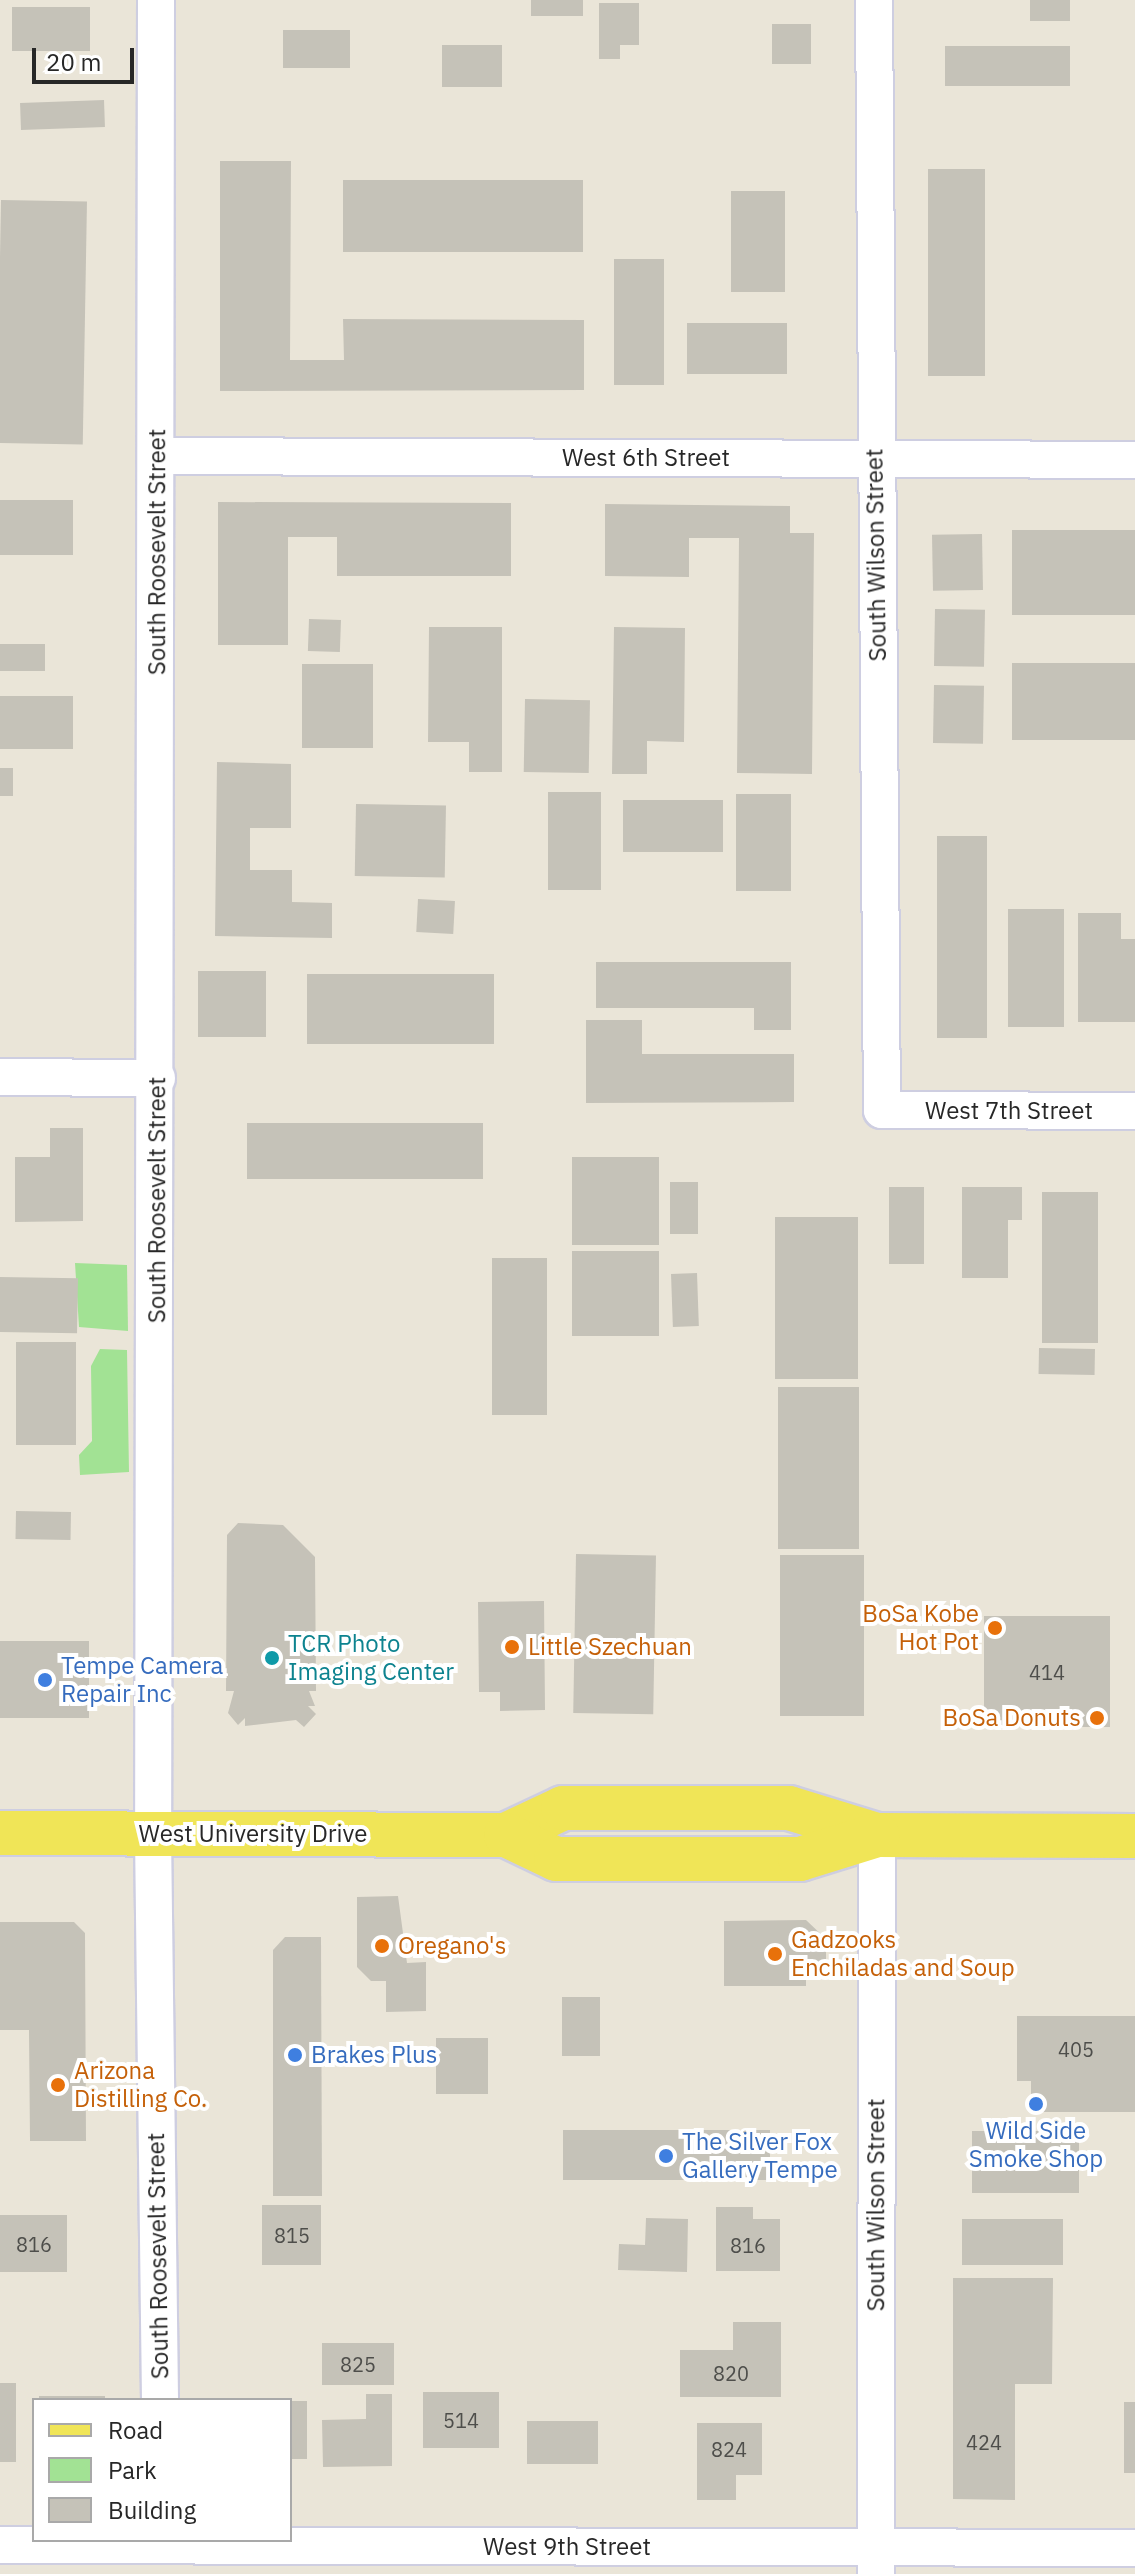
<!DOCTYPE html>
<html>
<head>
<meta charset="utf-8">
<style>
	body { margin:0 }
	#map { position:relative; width:1135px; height:2574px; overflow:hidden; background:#eae5d8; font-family:"IBM Plex Sans",sans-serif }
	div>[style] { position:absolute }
	.green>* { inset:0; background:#a2e294 }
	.building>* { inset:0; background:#c5c2b8; transform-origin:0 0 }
	.roads { filter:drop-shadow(2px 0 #cecee1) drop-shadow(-2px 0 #cecee1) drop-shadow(0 2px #cecee1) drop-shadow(0 -2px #cecee1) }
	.street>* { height:36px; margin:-18px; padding:0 18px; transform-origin:18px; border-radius:18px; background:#fff }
	.primary>* { height:44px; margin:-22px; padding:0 22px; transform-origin:22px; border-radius:22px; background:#f0e557 }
	.dots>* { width:22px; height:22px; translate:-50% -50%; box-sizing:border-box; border:4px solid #fff; border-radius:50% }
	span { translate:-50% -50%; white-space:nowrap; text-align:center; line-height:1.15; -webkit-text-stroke:8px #fff; paint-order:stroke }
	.number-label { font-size:20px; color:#4e4e4b }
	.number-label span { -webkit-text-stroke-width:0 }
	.street-label { font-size:24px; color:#272727 }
	.food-label { font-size:24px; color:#c56008 }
	.right { translate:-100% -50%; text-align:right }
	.left { translate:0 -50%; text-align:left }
	.culture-label { font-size:24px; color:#0d838f }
	.shop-label { font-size:24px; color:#366cbe }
	.legend { position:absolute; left:32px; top:2398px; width:260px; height:144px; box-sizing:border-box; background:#fff; border:2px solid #a9a9a9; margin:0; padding:10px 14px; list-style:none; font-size:24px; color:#272727 }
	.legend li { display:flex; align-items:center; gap:16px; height:40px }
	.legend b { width:40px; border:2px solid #a9a9a9 }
	.scale { position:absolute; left:32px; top:48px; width:102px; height:36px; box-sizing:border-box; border:4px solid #272727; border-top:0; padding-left:10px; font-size:24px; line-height:28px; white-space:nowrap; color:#272727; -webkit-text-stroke:6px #fff; paint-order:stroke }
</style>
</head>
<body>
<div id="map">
	<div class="green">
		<div style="clip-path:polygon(75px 1263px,127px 1265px,128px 1331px,79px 1327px)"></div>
		<div style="clip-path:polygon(100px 1349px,127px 1350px,129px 1472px,80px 1475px,79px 1455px,92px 1441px,91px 1366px)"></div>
	</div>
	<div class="building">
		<div style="left:531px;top:0;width:52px;height:16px"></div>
		<div style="left:1030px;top:0;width:40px;height:21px"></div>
		<div style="clip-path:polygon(599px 3px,639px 3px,639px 45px,620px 45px,620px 59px,599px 59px)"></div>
		<div style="left:12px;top:7px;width:78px;height:44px"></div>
		<div style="left:772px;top:24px;width:39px;height:40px"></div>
		<div style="left:283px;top:30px;width:67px;height:38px"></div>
		<div style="left:442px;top:45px;width:60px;height:42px"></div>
		<div style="left:945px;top:46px;width:125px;height:40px"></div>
		<div style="left:104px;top:100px;width:27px;height:84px;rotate:88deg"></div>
		<div style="clip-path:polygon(220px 161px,291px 161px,290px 360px,344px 360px,343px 319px,584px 320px,584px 390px,220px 391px)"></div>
		<div style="left:928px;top:169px;width:57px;height:207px"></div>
		<div style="left:583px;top:180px;width:72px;height:240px;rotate:90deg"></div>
		<div style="left:785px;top:191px;width:101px;height:54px;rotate:90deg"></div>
		<div style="left:1px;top:200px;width:86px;height:243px;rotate:1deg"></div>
		<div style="left:614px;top:259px;width:50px;height:126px"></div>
		<div style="left:687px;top:323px;width:100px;height:51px"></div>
		<div style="left:0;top:500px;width:73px;height:55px"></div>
		<div style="clip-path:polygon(218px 502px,511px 503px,511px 576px,337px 576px,337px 537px,288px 537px,288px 645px,218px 645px)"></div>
		<div style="clip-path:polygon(605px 504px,790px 506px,790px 533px,814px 533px,812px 774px,737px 773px,739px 538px,689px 538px,689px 577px,605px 576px)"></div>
		<div style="left:1012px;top:530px;width:123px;height:85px"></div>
		<div style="left:982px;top:534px;width:56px;height:50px;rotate:89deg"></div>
		<div style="left:935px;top:609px;width:50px;height:57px;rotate:1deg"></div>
		<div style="left:309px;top:619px;width:32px;height:32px;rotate:2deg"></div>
		<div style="clip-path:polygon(429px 627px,502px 627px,502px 772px,469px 772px,469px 742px,428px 742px)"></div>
		<div style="clip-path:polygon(614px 627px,685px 628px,684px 742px,647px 741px,647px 774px,612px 774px)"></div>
		<div style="left:0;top:644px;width:45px;height:27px"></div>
		<div style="left:1012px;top:663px;width:123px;height:77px"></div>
		<div style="left:302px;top:664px;width:71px;height:84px"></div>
		<div style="left:934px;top:685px;width:50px;height:58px;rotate:1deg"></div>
		<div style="left:0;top:696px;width:73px;height:53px"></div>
		<div style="left:525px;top:699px;width:65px;height:73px;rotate:1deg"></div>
		<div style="clip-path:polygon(217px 762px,291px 764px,291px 828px,250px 828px,250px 870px,292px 870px,292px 902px,332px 903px,332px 938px,215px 936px)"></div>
		<div style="left:0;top:768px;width:13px;height:28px"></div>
		<div style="left:548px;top:792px;width:53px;height:98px"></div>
		<div style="left:736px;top:794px;width:55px;height:97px"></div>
		<div style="left:623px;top:800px;width:100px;height:52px"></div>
		<div style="left:356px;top:804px;width:90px;height:72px;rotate:1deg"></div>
		<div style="left:987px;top:836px;width:202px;height:50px;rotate:90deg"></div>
		<div style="left:418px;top:899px;width:37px;height:33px;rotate:3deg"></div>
		<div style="left:1008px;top:909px;width:56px;height:118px"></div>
		<div style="clip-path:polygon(1078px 913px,1121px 913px,1121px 939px,1135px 939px,1135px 1022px,1078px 1022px)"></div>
		<div style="clip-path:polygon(596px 962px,791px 962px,791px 1030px,754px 1030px,754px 1008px,596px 1008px)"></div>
		<div style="left:198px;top:971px;width:68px;height:66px"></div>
		<div style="left:307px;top:974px;width:187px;height:70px"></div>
		<div style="clip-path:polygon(586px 1020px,642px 1020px,642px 1054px,794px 1054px,794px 1102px,586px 1103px)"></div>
		<div style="left:247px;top:1123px;width:236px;height:56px"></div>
		<div style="clip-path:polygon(50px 1128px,83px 1128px,83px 1221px,15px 1222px,15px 1157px,50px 1157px)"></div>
		<div style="left:572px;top:1157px;width:87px;height:88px"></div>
		<div style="left:670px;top:1182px;width:28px;height:52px"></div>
		<div style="left:889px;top:1187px;width:35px;height:77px"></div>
		<div style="clip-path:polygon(962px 1187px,1022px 1187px,1022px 1220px,1008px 1220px,1008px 1278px,962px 1278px)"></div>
		<div style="left:1042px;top:1192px;width:56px;height:151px"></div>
		<div style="left:858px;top:1217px;width:162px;height:83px;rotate:90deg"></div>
		<div style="left:572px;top:1251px;width:87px;height:85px"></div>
		<div style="left:492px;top:1258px;width:55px;height:157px"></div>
		<div style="left:697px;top:1273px;width:53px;height:26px;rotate:88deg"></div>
		<div style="left:0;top:1277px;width:78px;height:55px;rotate:1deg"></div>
		<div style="left:16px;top:1342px;width:60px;height:103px"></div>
		<div style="left:1039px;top:1348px;width:56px;height:26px;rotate:1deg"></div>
		<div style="left:778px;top:1387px;width:81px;height:162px"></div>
		<div style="left:16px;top:1511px;width:55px;height:28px;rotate:1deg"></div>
		<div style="clip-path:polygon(238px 1523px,283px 1525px,315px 1557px,316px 1691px,309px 1691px,315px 1706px,308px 1706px,316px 1714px,304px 1727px,296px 1720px,245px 1726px,245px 1718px,238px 1725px,228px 1713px,234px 1691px,226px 1691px,227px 1535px)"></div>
		<div style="left:576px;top:1554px;width:80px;height:159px;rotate:1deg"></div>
		<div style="left:780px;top:1555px;width:84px;height:161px"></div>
		<div style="clip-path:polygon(544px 1601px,545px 1710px,500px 1711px,500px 1692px,479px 1692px,478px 1602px)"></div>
		<div style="left:984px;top:1616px;width:126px;height:111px"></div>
		<div style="left:0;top:1641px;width:89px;height:77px"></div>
		<div style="clip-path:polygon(398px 1896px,407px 1963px,426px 1962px,426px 2011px,386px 2012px,386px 1981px,371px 1981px,357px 1967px,357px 1897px)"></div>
		<div style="clip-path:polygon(806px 1920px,826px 1939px,826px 1969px,806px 1969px,806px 1986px,724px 1986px,724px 1921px)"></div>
		<div style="clip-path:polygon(0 1922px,74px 1922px,85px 1933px,86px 2141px,30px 2141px,29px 2030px,0 2030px)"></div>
		<div style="clip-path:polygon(285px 1937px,321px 1937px,322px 2196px,273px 2196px,273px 1950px)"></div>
		<div style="left:562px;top:1997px;width:38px;height:59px"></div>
		<div style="clip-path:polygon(1017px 2016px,1135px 2016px,1135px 2112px,1031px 2112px,1031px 2081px,1017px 2081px)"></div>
		<div style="left:436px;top:2038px;width:52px;height:56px"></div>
		<div style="left:563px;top:2130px;width:207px;height:50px"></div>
		<div style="left:972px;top:2131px;width:107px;height:62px"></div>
		<div style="left:262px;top:2205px;width:59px;height:60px"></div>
		<div style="clip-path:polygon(716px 2207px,753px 2207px,753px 2219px,780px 2219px,780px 2271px,716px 2271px)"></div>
		<div style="left:0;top:2215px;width:67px;height:57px"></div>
		<div style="clip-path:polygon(646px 2218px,688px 2219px,687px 2272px,618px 2270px,619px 2244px,645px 2245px)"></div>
		<div style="left:962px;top:2219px;width:101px;height:46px"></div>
		<div style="clip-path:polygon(953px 2278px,1053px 2278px,1052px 2384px,1015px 2384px,1015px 2500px,953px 2499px)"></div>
		<div style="clip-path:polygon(733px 2322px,781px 2322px,781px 2397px,680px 2397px,680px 2350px,733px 2350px)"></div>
		<div style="left:322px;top:2343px;width:72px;height:42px"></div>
		<div style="left:0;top:2383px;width:16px;height:79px"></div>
		<div style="left:423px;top:2392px;width:76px;height:56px"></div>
		<div style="clip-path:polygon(366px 2394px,392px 2394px,392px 2466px,323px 2467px,322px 2420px,366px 2419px)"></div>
		<div style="left:39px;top:2396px;width:66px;height:4px"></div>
		<div style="left:290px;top:2401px;width:17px;height:58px"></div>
		<div style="left:1124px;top:2402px;width:11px;height:71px"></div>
		<div style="left:527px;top:2421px;width:71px;height:43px"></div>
		<div style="clip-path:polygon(697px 2423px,762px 2423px,762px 2475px,736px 2475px,736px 2500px,697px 2500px)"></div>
	</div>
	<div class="roads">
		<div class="street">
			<div style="left:156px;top:0;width:1834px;rotate:90.09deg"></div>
			<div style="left:153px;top:1834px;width:566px;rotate:89.29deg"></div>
			<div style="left:874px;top:0;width:1110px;rotate:89.59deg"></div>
			<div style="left:882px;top:1110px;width:253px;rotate:0.2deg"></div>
			<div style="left:157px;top:456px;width:978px;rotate:0.23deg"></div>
			<div style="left:0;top:1077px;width:157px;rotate:0.4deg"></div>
			<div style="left:0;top:2545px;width:1135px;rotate:0.15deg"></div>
			<div style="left:876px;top:2574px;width:739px;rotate:-89.92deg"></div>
		</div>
		<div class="primary">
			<div style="left:0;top:1833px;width:506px;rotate:0.23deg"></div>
			<div style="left:506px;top:1835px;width:63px;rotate:-25.3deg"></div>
			<div style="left:563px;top:1808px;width:226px"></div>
			<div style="left:789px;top:1808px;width:92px;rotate:17.1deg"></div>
			<div style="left:877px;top:1835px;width:258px;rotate:0.2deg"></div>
			<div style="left:506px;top:1835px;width:55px;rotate:25.6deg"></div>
			<div style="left:556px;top:1859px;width:244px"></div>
			<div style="left:800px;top:1859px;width:81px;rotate:-17.3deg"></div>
		</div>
	</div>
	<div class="dots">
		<div style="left:995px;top:1628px;background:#e8710a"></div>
		<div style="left:512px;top:1647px;background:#e8710a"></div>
		<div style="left:272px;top:1658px;background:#0f9aa8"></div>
		<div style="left:45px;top:1680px;background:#3f7fe0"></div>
		<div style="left:1097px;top:1718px;background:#e8710a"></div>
		<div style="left:382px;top:1946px;background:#e8710a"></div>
		<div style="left:775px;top:1954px;background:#e8710a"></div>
		<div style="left:295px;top:2055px;background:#3f7fe0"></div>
		<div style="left:58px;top:2085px;background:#e8710a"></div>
		<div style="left:1036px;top:2104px;background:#3f7fe0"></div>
		<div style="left:666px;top:2156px;background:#3f7fe0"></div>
	</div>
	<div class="number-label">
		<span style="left:1047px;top:1672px">414</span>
		<span style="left:1076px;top:2049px">405</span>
		<span style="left:292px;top:2235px">815</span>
		<span style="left:34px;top:2244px">816</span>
		<span style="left:748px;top:2245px">816</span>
		<span style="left:358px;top:2364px">825</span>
		<span style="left:731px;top:2373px">820</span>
		<span style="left:461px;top:2420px">514</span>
		<span style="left:984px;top:2442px">424</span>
		<span style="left:729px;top:2449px">824</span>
	</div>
	<div class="street-label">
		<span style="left:646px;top:458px">West 6th Street</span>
		<span style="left:157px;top:552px;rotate:-90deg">South Roosevelt Street</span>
		<span style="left:876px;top:555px;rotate:-91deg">South Wilson Street</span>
		<span style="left:1009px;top:1111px">West 7th Street</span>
		<span style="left:157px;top:1200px;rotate:-90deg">South Roosevelt Street</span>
		<span style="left:253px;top:1834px">West University Drive</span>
		<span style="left:876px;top:2205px;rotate:-90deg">South Wilson Street</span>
		<span style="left:158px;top:2256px;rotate:-91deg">South Roosevelt Street</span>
		<span style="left:567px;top:2547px">West 9th Street</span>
	</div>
	<div class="food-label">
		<span class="right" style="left:979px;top:1628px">BoSa Kobe<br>Hot Pot</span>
		<span class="left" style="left:528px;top:1647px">Little Szechuan</span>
		<span class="right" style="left:1081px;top:1718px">BoSa Donuts</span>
		<span class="left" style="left:791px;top:1954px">Gadzooks<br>Enchiladas and Soup</span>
		<span class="left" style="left:398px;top:1946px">Oregano's</span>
		<span class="left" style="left:74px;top:2085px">Arizona<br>Distilling Co.</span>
	</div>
	<div class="culture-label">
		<span class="left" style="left:288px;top:1658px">TCR Photo<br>Imaging Center</span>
	</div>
	<div class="shop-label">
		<span class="left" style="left:61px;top:1680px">Tempe Camera<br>Repair Inc</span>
		<span class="left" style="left:311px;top:2055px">Brakes Plus</span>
		<span style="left:1036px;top:2145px">Wild Side<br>Smoke Shop</span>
		<span class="left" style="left:682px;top:2156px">The Silver Fox<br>Gallery Tempe</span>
	</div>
	<ul class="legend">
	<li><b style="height:10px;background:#f0e557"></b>Road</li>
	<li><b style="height:22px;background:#a2e294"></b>Park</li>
	<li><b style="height:22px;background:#c5c2b8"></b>Building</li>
	</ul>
	<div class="scale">20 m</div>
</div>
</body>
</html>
